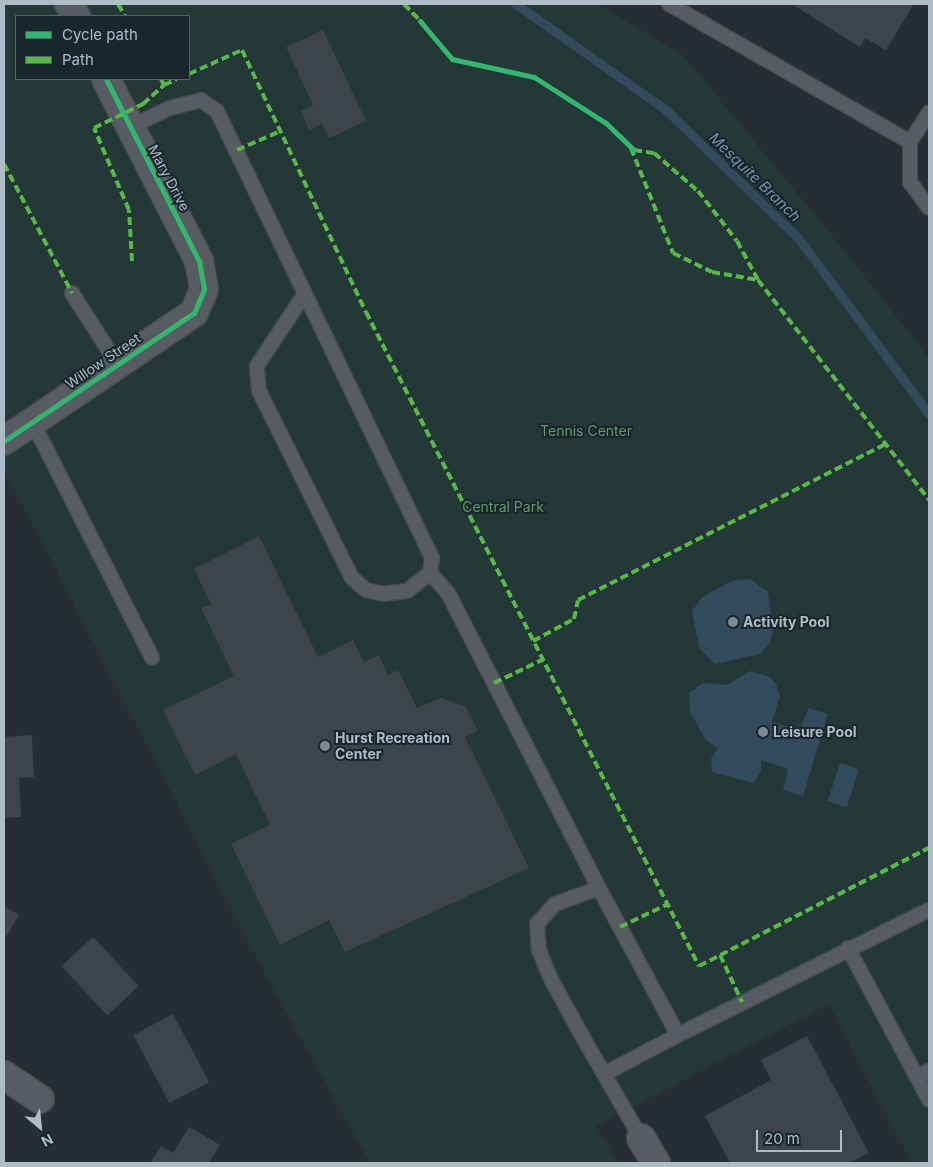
<!DOCTYPE html>
<html>
<head>
<meta charset="utf-8">
<style>
	body { margin:0 }
	#map { position:relative; width:933px; height:1167px; overflow:hidden; background:#262e33; font-family:Inter,sans-serif }
	div>[style] { position:absolute }
	.green>* { inset:0; background:#233837 }
	.water>* { inset:0; background:#324b5d; transform-origin:0 0 }
	.stream>* { height:9px; margin:-4.5px; padding:0 4.5px; transform-origin:4.5px; border-radius:4.5px; background:#324b5d }
	.building>* { inset:0; background:#3e454a; transform-origin:0 0 }
	.roads { filter:drop-shadow(1px 0 #444a4e) drop-shadow(-1px 0 #444a4e) drop-shadow(0 1px #444a4e) drop-shadow(0 -1px #444a4e) }
	.lane>* { height:14px; margin:-7px; padding:0 7px; transform-origin:7px; border-radius:7px; background:#565c62 }
	.street>* { height:28px; margin:-14px; padding:0 14px; transform-origin:14px; border-radius:14px; background:#565c62 }
	.quiet>* { height:4px; margin-top:-2px; transform-origin:0; background:repeating-linear-gradient(90deg,#58b947 0 8px,transparent 0 12px) }
	.cycleway>* { height:5px; margin:-2.5px; padding:0 2.5px; transform-origin:2.5px; border-radius:2.5px; background:#33b770 }
	.dots>* { width:14px; height:14px; translate:-50% -50%; box-sizing:border-box; border:2px solid #19262e; border-radius:50% }
	span { translate:-50% -50%; white-space:nowrap; text-align:center; line-height:1.15; -webkit-text-stroke:4px #19262e; paint-order:stroke }
	.street-label { font-size:14px; color:#aebcc6 }
	.park-label { font-size:14px; color:#659767 }
	.poi-label { font-size:14px; color:#aebcc6; font-weight:700 }
	.left { translate:0 -50%; text-align:left }
	.water-label { font-size:15px; color:#6e93aa; font-style:italic }
	.frame { position:absolute; inset:0; border:5px solid #aebcc6; pointer-events:none }
	.legend { position:absolute; left:15px; top:15px; width:175px; height:65px; box-sizing:border-box; background:#19262e; border:1px solid #55626b; margin:0; padding:6px 9px; list-style:none; font-size:15px; color:#aebcc6 }
	.legend li { display:flex; align-items:center; gap:10px; height:25px }
	.legend b { width:25px; border:1px solid #55626b }
	.north { position:absolute; left:15px; top:1102px; width:50px; height:50px; -webkit-text-stroke:4px #19262e; paint-order:stroke; rotate:152deg; font-size:14px; font-weight:700; line-height:20px; text-align:center; color:#aebcc6 }
	.north::after { content:''; display:block; margin:auto; width:18px; height:22px; background:#aebcc6; clip-path:polygon(50% 0,100% 100%,50% 72%,0 100%) }
	.scale { position:absolute; left:756px; top:1130px; width:86px; height:22px; box-sizing:border-box; border:2px solid #aebcc6; border-top:0; padding-left:6px; font-size:15px; line-height:18px; white-space:nowrap; color:#aebcc6; -webkit-text-stroke:4px #19262e; paint-order:stroke }
</style>
</head>
<body>
<div id="map">
	<div class="green">
		<div style="clip-path:polygon(evenodd,4px 4px,597px 4px,684px 56px,830px 233px,929px 358px,929px 1163px,912px 1163px,829px 1004px,596px 1126px,618px 1163px,370px 1163px,268px 979px,4px 469px,4px 4px,16px 16px,189px 16px,189px 79px,16px 79px,16px 16px)"></div>
	</div>
	<div class="water">
		<div style="clip-path:polygon(750px 579px,768px 592px,773px 630px,770px 643px,760px 654px,715px 664px,699px 648px,692px 611px,702px 597px,732px 581px)"></div>
		<div style="clip-path:polygon(750px 671px,770px 677px,776px 684px,780px 696px,772px 722px,799px 730px,809px 708px,828px 714px,803px 796px,783px 790px,788px 769px,761px 760px,761px 772px,753px 783px,712px 772px,711px 758px,718px 748px,706px 740px,690px 712px,689px 693px,703px 683px,727px 685px)"></div>
		<div style="left:840px;top:763px;width:20px;height:40px;rotate:18deg"></div>
	</div>
	<div class="stream">
		<div style="left:516px;top:4px;width:184px;rotate:35.2deg"></div>
		<div style="left:666px;top:110px;width:185px;rotate:44.1deg"></div>
		<div style="left:799px;top:239px;width:218px;rotate:53.4deg"></div>
	</div>
	<div class="building">
		<div style="clip-path:polygon(792px 4px,914px 4px,886px 50px,865px 38px,860px 47px)"></div>
		<div style="clip-path:polygon(323px 30px,366px 121px,329px 138px,322px 124px,309px 130px,301px 111px,313px 105px,286px 47px)"></div>
		<div style="clip-path:polygon(259px 536px,318px 657px,353px 640px,364px 662px,379px 655px,388px 675px,398px 670px,417px 708px,441px 698px,466px 707px,478px 731px,465px 737px,529px 868px,345px 952px,329px 920px,280px 945px,231px 844px,270px 825px,236px 754px,195px 775px,163px 710px,234px 676px,201px 608px,211px 604px,194px 569px)"></div>
		<div style="clip-path:polygon(32px 735px,34px 777px,19px 778px,21px 817px,4px 818px,4px 737px)"></div>
		<div style="clip-path:polygon(4px 906px,19px 915px,4px 940px)"></div>
		<div style="left:93px;top:937px;width:67px;height:43px;rotate:47deg"></div>
		<div style="left:173px;top:1014px;width:77px;height:45px;rotate:62deg"></div>
		<div style="clip-path:polygon(807px 1036px,869px 1153px,849px 1163px,730px 1163px,705px 1116px,771px 1080px,761px 1060px)"></div>
		<div style="clip-path:polygon(189px 1127px,220px 1145px,209px 1163px,150px 1163px,161px 1146px,173px 1153px)"></div>
	</div>
	<div class="roads">
		<div class="lane">
			<div style="left:669px;top:4px;width:278px;rotate:29.8deg"></div>
			<div style="left:130px;top:127px;width:44px;rotate:-25.4deg"></div>
			<div style="left:170px;top:108px;width:32px;rotate:-14deg"></div>
			<div style="left:201px;top:100px;width:19px;rotate:35deg"></div>
			<div style="left:217px;top:111px;width:496px;rotate:64.3deg"></div>
			<div style="left:432px;top:558px;width:15px;rotate:98deg"></div>
			<div style="left:430px;top:573px;width:29px;rotate:142deg"></div>
			<div style="left:407px;top:591px;width:23px;rotate:173deg"></div>
			<div style="left:384px;top:594px;width:18px;rotate:-167deg"></div>
			<div style="left:366px;top:590px;width:18px;rotate:-139deg"></div>
			<div style="left:352px;top:578px;width:209px;rotate:-116.4deg"></div>
			<div style="left:259px;top:391px;width:25px;rotate:-95deg"></div>
			<div style="left:257px;top:366px;width:85px;rotate:-56.5deg"></div>
			<div style="left:910px;top:142px;width:40px;rotate:90deg"></div>
			<div style="left:910px;top:182px;width:32px;rotate:54deg"></div>
			<div style="left:910px;top:142px;width:35px;rotate:-57deg"></div>
			<div style="left:72px;top:293px;width:84px;rotate:57.6deg"></div>
			<div style="left:33px;top:423px;width:263px;rotate:63.1deg"></div>
			<div style="left:430px;top:573px;width:27px;rotate:48deg"></div>
			<div style="left:448px;top:593px;width:331px;rotate:62.9deg"></div>
			<div style="left:848px;top:948px;width:146px;rotate:61.9deg"></div>
			<div style="left:917px;top:1077px;width:13px;rotate:-27deg"></div>
			<div style="left:678px;top:1035px;width:280px;rotate:-26.5deg"></div>
			<div style="left:604px;top:1074px;width:84px;rotate:-27.8deg"></div>
			<div style="left:678px;top:1035px;width:167px;rotate:-118.3deg"></div>
			<div style="left:599px;top:888px;width:47px;rotate:160deg"></div>
			<div style="left:555px;top:904px;width:27px;rotate:132deg"></div>
			<div style="left:537px;top:924px;width:26px;rotate:86deg"></div>
			<div style="left:539px;top:950px;width:31px;rotate:68deg"></div>
			<div style="left:551px;top:979px;width:63px;rotate:61.4deg"></div>
			<div style="left:581px;top:1034px;width:120px;rotate:60deg"></div>
			<div style="left:917px;top:1077px;width:26px;rotate:62deg"></div>
		</div>
		<div class="street">
			<div style="left:69px;top:4px;width:14px;rotate:60deg"></div>
			<div style="left:4px;top:441px;width:229px;rotate:-34deg"></div>
			<div style="left:194px;top:313px;width:26px;rotate:-67deg"></div>
			<div style="left:204px;top:289px;width:28px;rotate:-100deg"></div>
			<div style="left:199px;top:261px;width:204px;rotate:-117.1deg"></div>
			<div style="left:4px;top:1075px;width:43px;rotate:33.7deg"></div>
			<div style="left:641px;top:1138px;width:29px;rotate:59deg"></div>
		</div>
	</div>
	<div class="quiet">
		<div style="left:118px;top:4px;width:14px;rotate:60deg"></div>
		<div style="left:404px;top:4px;width:28px;rotate:46deg"></div>
		<div style="left:189px;top:74px;width:58px;rotate:-24.4deg"></div>
		<div style="left:242px;top:50px;width:290px;rotate:64.7deg"></div>
		<div style="left:366px;top:312px;width:734px;rotate:63.02deg"></div>
		<div style="left:699px;top:966px;width:259px;rotate:-27.2deg"></div>
		<div style="left:161px;top:79px;width:7px;rotate:63deg"></div>
		<div style="left:164px;top:85px;width:14px;rotate:-25deg"></div>
		<div style="left:631px;top:148px;width:113px;rotate:68.2deg"></div>
		<div style="left:673px;top:253px;width:43px;rotate:26deg"></div>
		<div style="left:712px;top:272px;width:47px;rotate:9.9deg"></div>
		<div style="left:237px;top:150px;width:48px;rotate:-23.4deg"></div>
		<div style="left:634px;top:150px;width:20px;rotate:9deg"></div>
		<div style="left:654px;top:153px;width:58px;rotate:40.8deg"></div>
		<div style="left:698px;top:191px;width:63px;rotate:52deg"></div>
		<div style="left:737px;top:241px;width:44px;rotate:61.7deg"></div>
		<div style="left:758px;top:280px;width:279px;rotate:52.1deg"></div>
		<div style="left:4px;top:164px;width:146px;rotate:62.2deg"></div>
		<div style="left:132px;top:261px;width:51px;rotate:-93.4deg"></div>
		<div style="left:129px;top:210px;width:89px;rotate:-113.1deg"></div>
		<div style="left:94px;top:128px;width:55px;rotate:-26.1deg"></div>
		<div style="left:143px;top:104px;width:28px;rotate:-42deg"></div>
		<div style="left:533px;top:641px;width:47px;rotate:-28.2deg"></div>
		<div style="left:574px;top:619px;width:19px;rotate:-78deg"></div>
		<div style="left:578px;top:600px;width:345px;rotate:-26.9deg"></div>
		<div style="left:494px;top:683px;width:53px;rotate:-25.6deg"></div>
		<div style="left:620px;top:927px;width:53px;rotate:-25.6deg"></div>
		<div style="left:720px;top:955px;width:52px;rotate:64.9deg"></div>
	</div>
	<div class="cycleway">
		<div style="left:420px;top:21px;width:50px;rotate:49.9deg"></div>
		<div style="left:452px;top:59px;width:84px;rotate:12.4deg"></div>
		<div style="left:534px;top:77px;width:85px;rotate:32.6deg"></div>
		<div style="left:606px;top:123px;width:39px;rotate:44deg"></div>
		<div style="left:4px;top:441px;width:229px;rotate:-34deg"></div>
		<div style="left:194px;top:313px;width:26px;rotate:-67deg"></div>
		<div style="left:204px;top:289px;width:28px;rotate:-100deg"></div>
		<div style="left:199px;top:261px;width:204px;rotate:-117.1deg"></div>
	</div>
	<div class="dots">
		<div style="left:733px;top:622px;background:#7e8a93"></div>
		<div style="left:763px;top:732px;background:#7e8a93"></div>
		<div style="left:325px;top:746px;background:#7e8a93"></div>
	</div>
	<div class="street-label">
		<span style="left:169px;top:178px;rotate:62deg">Mary Drive</span>
		<span style="left:103px;top:361px;rotate:-34deg">Willow Street</span>
	</div>
	<div class="park-label">
		<span style="left:586px;top:431px">Tennis Center</span>
		<span style="left:503px;top:507px">Central Park</span>
	</div>
	<div class="poi-label">
		<span class="left" style="left:743px;top:622px">Activity Pool</span>
		<span class="left" style="left:773px;top:732px">Leisure Pool</span>
		<span class="left" style="left:335px;top:746px">Hurst Recreation<br>Center</span>
	</div>
	<div class="water-label">
		<span style="left:755px;top:177px;rotate:44deg">Mesquite Branch</span>
	</div>
	<div class="frame"></div>
	<ul class="legend">
	<li><b style="height:6px;background:#33b770"></b>Cycle path</li>
	<li><b style="height:6px;background:#58b947"></b>Path</li>
	</ul>
	<div class="north">N</div>
	<div class="scale">20 m</div>
</div>
</body>
</html>
